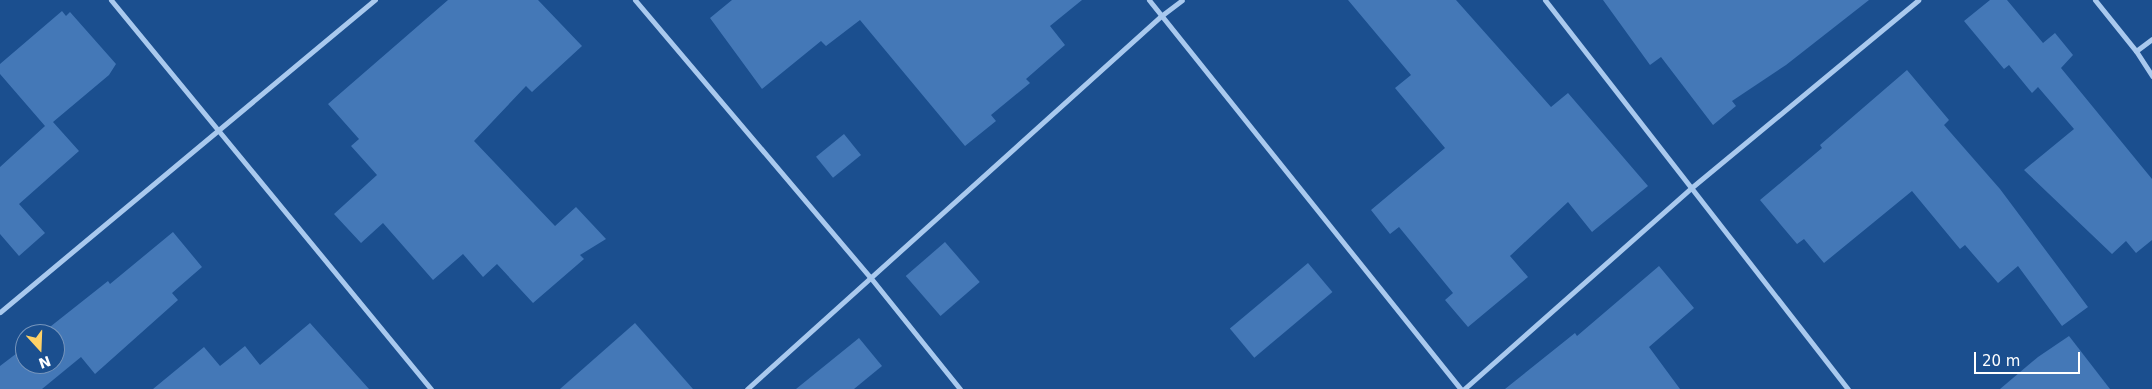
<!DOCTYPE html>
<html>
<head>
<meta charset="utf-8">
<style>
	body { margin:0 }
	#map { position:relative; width:2152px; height:389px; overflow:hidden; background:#1b4f8f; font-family:"DejaVu Sans",sans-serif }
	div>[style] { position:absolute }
	.building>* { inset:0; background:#4478b7; transform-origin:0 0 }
	.street>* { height:5px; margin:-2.5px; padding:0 2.5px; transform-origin:2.5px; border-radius:2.5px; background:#a9c9ee }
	span { translate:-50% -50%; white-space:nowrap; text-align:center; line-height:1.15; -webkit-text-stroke:4px #1b4f8f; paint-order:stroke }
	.north { position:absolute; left:15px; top:324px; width:50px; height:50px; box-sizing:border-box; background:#1b4f8f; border:1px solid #7695bc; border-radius:50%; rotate:160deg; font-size:14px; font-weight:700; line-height:20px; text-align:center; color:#fff }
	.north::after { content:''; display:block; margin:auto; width:18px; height:22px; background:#ffd166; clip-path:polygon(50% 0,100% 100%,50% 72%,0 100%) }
	.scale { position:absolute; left:1974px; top:352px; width:106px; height:22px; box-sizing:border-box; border:2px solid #fff; border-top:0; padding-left:6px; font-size:15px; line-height:18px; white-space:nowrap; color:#fff; -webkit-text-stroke:4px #1b4f8f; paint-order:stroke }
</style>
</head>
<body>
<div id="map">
	<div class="building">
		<div style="clip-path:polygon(448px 0,538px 0,582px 46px,532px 92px,526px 86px,474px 141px,555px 226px,576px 207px,606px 239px,580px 255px,584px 259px,533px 303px,497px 264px,483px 277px,463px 254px,433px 280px,383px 223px,361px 243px,334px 214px,377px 175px,351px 146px,359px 139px,328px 104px)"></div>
		<div style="clip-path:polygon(732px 0,1082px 0,1050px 26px,1065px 45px,1026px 79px,1030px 83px,991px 115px,996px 121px,965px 146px,860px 20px,826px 46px,821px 41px,762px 89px,710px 18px)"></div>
		<div style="clip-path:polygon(1348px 0,1456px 0,1551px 107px,1568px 93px,1648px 186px,1592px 232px,1568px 202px,1510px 256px,1528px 277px,1468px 327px,1445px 300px,1453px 293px,1399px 227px,1390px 234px,1371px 210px,1445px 148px,1395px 88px,1411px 75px)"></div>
		<div style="clip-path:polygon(1603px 0,1869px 0,1786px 65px,1732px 101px,1736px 106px,1713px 125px,1661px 57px,1650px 65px)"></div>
		<div style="clip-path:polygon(1990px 0,2007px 0,2043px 43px,2055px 33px,2073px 55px,2061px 68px,2152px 179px,2152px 240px,2136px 253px,2126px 241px,2112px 254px,2024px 170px,2074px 129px,2038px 87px,2032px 93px,2009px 65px,2004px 69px,1964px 21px)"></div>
		<div style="clip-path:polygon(62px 11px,66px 16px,70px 12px,116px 64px,109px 75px,53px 122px,79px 151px,19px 204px,45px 233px,19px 256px,0 234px,0 167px,45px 126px,0 74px,0 64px)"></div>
		<div style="clip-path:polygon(1907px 70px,1949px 120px,1944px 125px,2000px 189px,2088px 307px,2062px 326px,2018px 266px,1998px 283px,1965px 245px,1960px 249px,1912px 191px,1824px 263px,1804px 239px,1797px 244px,1760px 200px,1822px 148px,1820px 145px)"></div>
		<div style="left:844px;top:134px;width:27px;height:36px;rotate:51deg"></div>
		<div style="clip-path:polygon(173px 232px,202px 267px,172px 293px,178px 300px,95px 374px,81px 357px,42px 389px,0 389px,0 366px,25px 347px,25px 364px,55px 364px,55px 334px,41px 334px,108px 281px,110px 284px)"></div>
		<div style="left:945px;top:242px;width:53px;height:52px;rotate:49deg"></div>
		<div style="left:1308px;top:263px;width:38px;height:102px;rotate:50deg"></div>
		<div style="clip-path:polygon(1659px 266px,1694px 308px,1649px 347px,1680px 389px,1505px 389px,1575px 333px,1577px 336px)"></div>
		<div style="clip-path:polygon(310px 323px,369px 389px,153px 389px,204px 347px,220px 366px,245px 346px,260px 365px)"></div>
		<div style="clip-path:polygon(635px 323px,693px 389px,560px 389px)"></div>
		<div style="clip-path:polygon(2069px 336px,2110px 389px,2000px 389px,2038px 357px)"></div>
		<div style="clip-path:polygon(859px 338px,882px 366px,854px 389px,796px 389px)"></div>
	</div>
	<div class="street">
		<div style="left:111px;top:0;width:504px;rotate:50.56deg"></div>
		<div style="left:635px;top:0;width:363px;rotate:49.7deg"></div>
		<div style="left:870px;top:277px;width:144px;rotate:51.2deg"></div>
		<div style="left:1149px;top:0;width:499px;rotate:51.3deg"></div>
		<div style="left:1545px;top:0;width:493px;rotate:52.1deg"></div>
		<div style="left:2095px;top:0;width:65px;rotate:51.2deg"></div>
		<div style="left:2136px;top:51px;width:30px;rotate:57deg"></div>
		<div style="left:2136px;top:51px;width:20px;rotate:-37deg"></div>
		<div style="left:0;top:312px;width:488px;rotate:-39.8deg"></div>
		<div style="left:747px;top:389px;width:557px;rotate:-42.02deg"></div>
		<div style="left:1161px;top:16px;width:26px;rotate:-37deg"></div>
		<div style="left:1464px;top:389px;width:303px;rotate:-41.5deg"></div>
		<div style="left:1691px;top:188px;width:295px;rotate:-39.6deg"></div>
	</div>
	<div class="north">N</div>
	<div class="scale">20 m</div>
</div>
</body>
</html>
